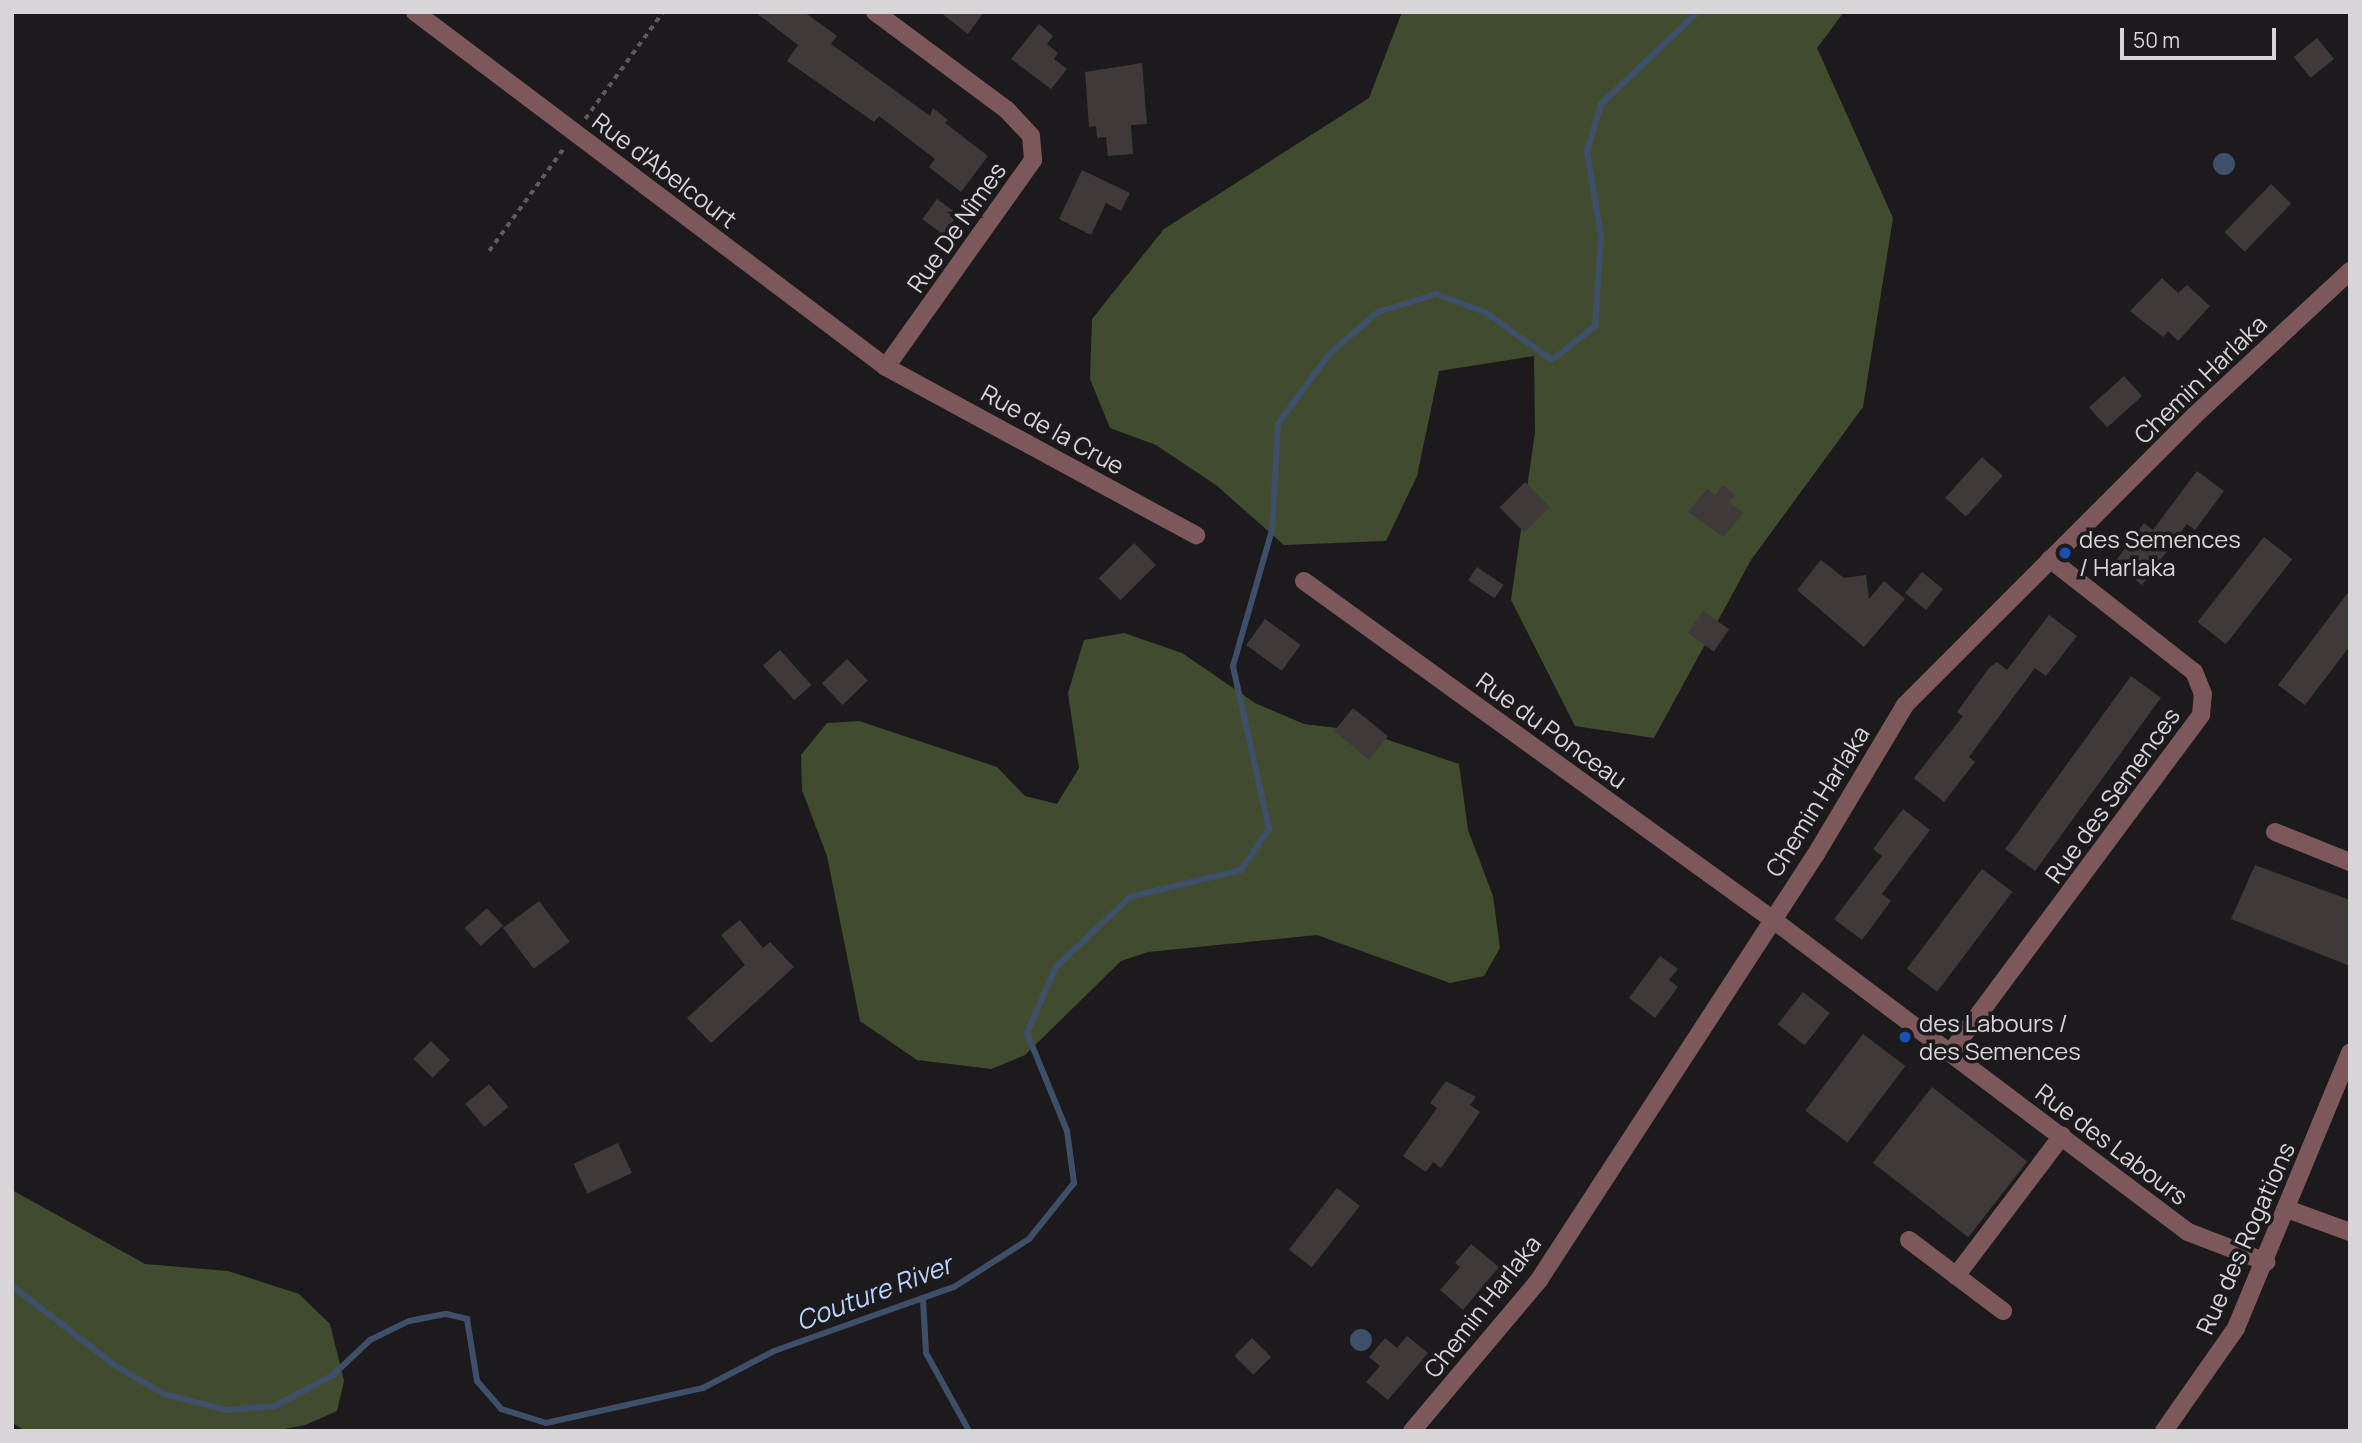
<!DOCTYPE html>
<html>
<head>
<meta charset="utf-8">
<style>
	body { margin:0 }
	#map { position:relative; width:2362px; height:1443px; overflow:hidden; background:#1d1a1e; font-family:Manrope,sans-serif }
	div>[style] { position:absolute }
	.forest>* { inset:0; background:#414c2f }
	.water>* { inset:0; background:#3e4f69 }
	.round { border-radius:50% }
	.stream>* { height:6px; margin:-3px; padding:0 3px; transform-origin:3px; border-radius:3px; background:#3e4f69 }
	.building>* { inset:0; background:#3f3939; transform-origin:0 0 }
	.path>* { height:3.5px; margin-top:-1.75px; transform-origin:0; background:repeating-linear-gradient(90deg,#5e5b5f 0 5px,transparent 0 10px) }
	.minor>* { height:18px; margin:-9px; padding:0 9px; transform-origin:9px; border-radius:9px; background:#7d585b }
	.dots>* { width:19px; height:19px; translate:-50% -50%; box-sizing:border-box; border:4px solid #1d1a1e; border-radius:50% }
	span { translate:-50% -50%; white-space:nowrap; text-align:center; line-height:1.15; -webkit-text-stroke:7px #1d1a1e; paint-order:stroke }
	.street-label { font-size:24px; color:#d7d5d8 }
	.poi-label { font-size:24px; color:#d7d5d8 }
	.left { translate:0 -50%; text-align:left }
	.water-label { font-size:26px; color:#bad5fd; font-style:italic }
	.frame { position:absolute; inset:0; border:14px solid #d7d5d8; pointer-events:none }
	.scale { position:absolute; left:2120px; top:28px; width:156px; height:32px; box-sizing:border-box; border:4px solid #d7d5d8; border-top:0; padding-left:9px; font-size:21px; line-height:24px; white-space:nowrap; color:#d7d5d8; -webkit-text-stroke:5px #1d1a1e; paint-order:stroke }
</style>
</head>
<body>
<div id="map">
	<div class="forest">
		<div style="clip-path:polygon(1402px 12px,1844px 12px,1817px 48px,1893px 218px,1863px 407px,1751px 560px,1654px 738px,1575px 726px,1511px 600px,1535px 432px,1534px 356px,1439px 371px,1417px 476px,1386px 541px,1284px 545px,1216px 485px,1156px 445px,1110px 428px,1090px 379px,1092px 319px,1164px 229px,1369px 98px)"></div>
		<div style="clip-path:polygon(1124px 633px,1182px 653px,1255px 703px,1304px 724px,1362px 731px,1459px 764px,1468px 830px,1493px 896px,1500px 948px,1484px 976px,1450px 983px,1317px 935px,1148px 952px,1121px 961px,1025px 1055px,991px 1069px,917px 1060px,860px 1021px,827px 856px,802px 790px,801px 755px,827px 723px,859px 721px,997px 767px,1025px 796px,1057px 804px,1079px 768px,1068px 693px,1084px 640px)"></div>
		<div style="clip-path:polygon(12px 1190px,145px 1264px,228px 1271px,299px 1294px,330px 1324px,344px 1381px,337px 1411px,305px 1425px,274px 1431px,26px 1431px,12px 1423px)"></div>
	</div>
	<div class="water">
		<div class="round" style="left:2213px;top:153px;width:22px;height:22px"></div>
		<div class="round" style="left:1350px;top:1329px;width:22px;height:22px"></div>
	</div>
	<div class="stream">
		<div style="left:12px;top:1286px;width:133px;rotate:37.6deg"></div>
		<div style="left:117px;top:1367px;width:54px;rotate:29.9deg"></div>
		<div style="left:164px;top:1394px;width:65px;rotate:14.3deg"></div>
		<div style="left:227px;top:1410px;width:48px;rotate:-4.8deg"></div>
		<div style="left:275px;top:1406px;width:66px;rotate:-28.1deg"></div>
		<div style="left:333px;top:1375px;width:51px;rotate:-43.4deg"></div>
		<div style="left:370px;top:1340px;width:43px;rotate:-26deg"></div>
		<div style="left:409px;top:1321px;width:38px;rotate:-11deg"></div>
		<div style="left:446px;top:1314px;width:22px;rotate:13deg"></div>
		<div style="left:467px;top:1319px;width:63px;rotate:80.8deg"></div>
		<div style="left:477px;top:1381px;width:37px;rotate:49deg"></div>
		<div style="left:501px;top:1409px;width:47px;rotate:17.3deg"></div>
		<div style="left:546px;top:1423px;width:161px;rotate:-12.6deg"></div>
		<div style="left:703px;top:1388px;width:80px;rotate:-27.5deg"></div>
		<div style="left:774px;top:1351px;width:191px;rotate:-19.6deg"></div>
		<div style="left:954px;top:1287px;width:89px;rotate:-32.6deg"></div>
		<div style="left:1029px;top:1239px;width:72px;rotate:-51.2deg"></div>
		<div style="left:1074px;top:1183px;width:52px;rotate:-97.7deg"></div>
		<div style="left:1067px;top:1131px;width:106px;rotate:-112.2deg"></div>
		<div style="left:1027px;top:1033px;width:72px;rotate:-66.3deg"></div>
		<div style="left:1056px;top:967px;width:102px;rotate:-43.4deg"></div>
		<div style="left:1130px;top:897px;width:114px;rotate:-13.7deg"></div>
		<div style="left:1241px;top:870px;width:50px;rotate:-55.7deg"></div>
		<div style="left:1269px;top:829px;width:167px;rotate:-102.5deg"></div>
		<div style="left:1233px;top:666px;width:141px;rotate:-74deg"></div>
		<div style="left:1272px;top:530px;width:106px;rotate:-86.8deg"></div>
		<div style="left:1278px;top:424px;width:87px;rotate:-53.9deg"></div>
		<div style="left:1329px;top:354px;width:65px;rotate:-40.6deg"></div>
		<div style="left:1378px;top:312px;width:61px;rotate:-17.2deg"></div>
		<div style="left:1436px;top:294px;width:52px;rotate:20.2deg"></div>
		<div style="left:1485px;top:312px;width:82px;rotate:35.6deg"></div>
		<div style="left:1552px;top:360px;width:55px;rotate:-38.3deg"></div>
		<div style="left:1595px;top:326px;width:90px;rotate:-86.2deg"></div>
		<div style="left:1601px;top:236px;width:86px;rotate:-99.4deg"></div>
		<div style="left:1587px;top:151px;width:49px;rotate:-73.4deg"></div>
		<div style="left:1601px;top:104px;width:134px;rotate:-43.5deg"></div>
		<div style="left:923px;top:1299px;width:54px;rotate:86.8deg"></div>
		<div style="left:926px;top:1353px;width:89px;rotate:61.1deg"></div>
	</div>
	<div class="building">
		<div style="clip-path:polygon(755px 12px,804px 12px,837px 36px,831px 44px,930px 116px,933px 108px,948px 120px,945px 123px,988px 156px,961px 192px,929px 167px,935px 159px,879px 116px,874px 122px,787px 61px,798px 45px)"></div>
		<div style="clip-path:polygon(940px 12px,984px 12px,968px 34px)"></div>
		<div style="clip-path:polygon(1039px 24px,1053px 36px,1047px 44px,1058px 53px,1054px 59px,1067px 69px,1051px 89px,1011px 59px)"></div>
		<div style="left:2317px;top:38px;width:27px;height:30px;rotate:51deg"></div>
		<div style="clip-path:polygon(1142px 63px,1147px 124px,1131px 125px,1133px 154px,1108px 156px,1106px 137px,1097px 138px,1096px 126px,1089px 127px,1085px 72px)"></div>
		<div style="clip-path:polygon(1082px 170px,1130px 193px,1121px 211px,1106px 203px,1091px 235px,1059px 219px)"></div>
		<div style="left:2271px;top:184px;width:28px;height:67px;rotate:44deg"></div>
		<div style="left:937px;top:199px;width:26px;height:25px;rotate:36deg"></div>
		<div style="clip-path:polygon(2162px 278px,2178px 293px,2187px 285px,2210px 306px,2178px 341px,2168px 331px,2163px 337px,2130px 311px)"></div>
		<div style="left:2124px;top:376px;width:27px;height:47px;rotate:48deg"></div>
		<div style="left:1982px;top:457px;width:28px;height:55px;rotate:42deg"></div>
		<div style="clip-path:polygon(2197px 471px,2224px 491px,2195px 530px,2187px 524px,2142px 585px,2114px 563px,2144px 523px,2153px 530px)"></div>
		<div style="left:1525px;top:482px;width:35px;height:36px;rotate:45deg"></div>
		<div style="clip-path:polygon(1723px 485px,1735px 495px,1729px 502px,1743px 513px,1724px 537px,1688px 512px,1707px 489px,1715px 495px)"></div>
		<div style="left:2264px;top:537px;width:36px;height:108px;rotate:38deg"></div>
		<div style="left:1134px;top:543px;width:31px;height:50px;rotate:45deg"></div>
		<div style="clip-path:polygon(1821px 560px,1844px 578px,1866px 575px,1869px 599px,1884px 581px,1905px 599px,1864px 647px,1797px 590px)"></div>
		<div style="left:1477px;top:567px;width:32px;height:16px;rotate:34deg"></div>
		<div style="left:1922px;top:572px;width:27px;height:27px;rotate:39deg"></div>
		<div style="clip-path:polygon(2350px 590px,2350px 646px,2305px 705px,2278px 685px)"></div>
		<div style="left:1703px;top:611px;width:32px;height:27px;rotate:35deg"></div>
		<div style="clip-path:polygon(2049px 615px,2077px 636px,2046px 676px,2035px 668px,1969px 757px,1975px 762px,1944px 802px,1914px 778px,1963px 716px,1957px 712px,1989px 668px,1997px 662px,2007px 670px)"></div>
		<div style="left:1265px;top:619px;width:44px;height:32px;rotate:36deg"></div>
		<div style="left:780px;top:650px;width:47px;height:23px;rotate:48deg"></div>
		<div style="left:847px;top:659px;width:30px;height:35px;rotate:46deg"></div>
		<div style="left:2131px;top:676px;width:37px;height:214px;rotate:36deg"></div>
		<div style="left:1353px;top:708px;width:45px;height:30px;rotate:39deg"></div>
		<div style="clip-path:polygon(1903px 809px,1930px 830px,1882px 894px,1891px 901px,1862px 940px,1834px 919px,1882px 856px,1873px 849px)"></div>
		<div style="clip-path:polygon(2255px 865px,2350px 900px,2350px 966px,2231px 919px)"></div>
		<div style="left:1982px;top:869px;width:38px;height:125px;rotate:37deg"></div>
		<div style="left:539px;top:901px;width:51px;height:45px;rotate:53deg"></div>
		<div style="left:487px;top:908px;width:24px;height:30px;rotate:48deg"></div>
		<div style="clip-path:polygon(740px 920px,763px 948px,770px 942px,794px 967px,711px 1043px,687px 1018px,745px 965px,721px 935px)"></div>
		<div style="clip-path:polygon(1660px 956px,1678px 969px,1669px 980px,1678px 987px,1655px 1018px,1629px 998px)"></div>
		<div style="left:1803px;top:992px;width:34px;height:41px;rotate:38deg"></div>
		<div style="left:1863px;top:1034px;width:53px;height:96px;rotate:37deg"></div>
		<div style="left:431px;top:1041px;width:27px;height:25px;rotate:45deg"></div>
		<div style="clip-path:polygon(1446px 1081px,1476px 1097px,1470px 1105px,1480px 1112px,1441px 1168px,1433px 1162px,1426px 1172px,1403px 1156px,1437px 1108px,1430px 1103px)"></div>
		<div style="left:489px;top:1084px;width:30px;height:31px;rotate:50deg"></div>
		<div style="left:1932px;top:1087px;width:121px;height:96px;rotate:38deg"></div>
		<div style="left:618px;top:1143px;width:33px;height:49px;rotate:65deg"></div>
		<div style="left:1337px;top:1188px;width:29px;height:78px;rotate:38deg"></div>
		<div style="clip-path:polygon(1471px 1244px,1499px 1267px,1463px 1310px,1440px 1290px,1460px 1267px,1455px 1263px)"></div>
		<div style="clip-path:polygon(1407px 1336px,1428px 1353px,1388px 1400px,1366px 1382px,1380px 1366px,1369px 1357px,1385px 1338px,1397px 1348px)"></div>
		<div style="left:1252px;top:1338px;width:27px;height:25px;rotate:45deg"></div>
	</div>
	<div class="path">
		<div style="left:585px;top:119px;width:132px;rotate:-53.9deg"></div>
		<div style="left:489px;top:251px;width:127px;rotate:-53.9deg"></div>
	</div>
	<div class="minor">
		<div style="left:415px;top:12px;width:590px;rotate:37.01deg"></div>
		<div style="left:886px;top:367px;width:353px;rotate:28.5deg"></div>
		<div style="left:875px;top:12px;width:164px;rotate:36.6deg"></div>
		<div style="left:1007px;top:110px;width:35px;rotate:47deg"></div>
		<div style="left:1031px;top:136px;width:24px;rotate:85deg"></div>
		<div style="left:1033px;top:160px;width:254px;rotate:125.4deg"></div>
		<div style="left:1304px;top:581px;width:577px;rotate:35.84deg"></div>
		<div style="left:1772px;top:919px;width:521px;rotate:36.96deg"></div>
		<div style="left:2188px;top:1232px;width:84px;rotate:21deg"></div>
		<div style="left:2275px;top:832px;width:81px;rotate:21.8deg"></div>
		<div style="left:1950px;top:1053px;width:421px;rotate:-53.4deg"></div>
		<div style="left:2201px;top:715px;width:21px;rotate:-85deg"></div>
		<div style="left:2203px;top:694px;width:24px;rotate:-112deg"></div>
		<div style="left:2194px;top:672px;width:183px;rotate:-141.9deg"></div>
		<div style="left:2287px;top:1209px;width:67px;rotate:20.1deg"></div>
		<div style="left:1909px;top:1240px;width:118px;rotate:37.1deg"></div>
		<div style="left:1956px;top:1276px;width:176px;rotate:-52.9deg"></div>
		<div style="left:1412px;top:1431px;width:197px;rotate:-49.9deg"></div>
		<div style="left:1539px;top:1280px;width:508px;rotate:-56.97deg"></div>
		<div style="left:1816px;top:854px;width:174px;rotate:-59.1deg"></div>
		<div style="left:1905px;top:705px;width:409px;rotate:-45deg"></div>
		<div style="left:2194px;top:416px;width:213px;rotate:-42.9deg"></div>
		<div style="left:2164px;top:1431px;width:126px;rotate:-55deg"></div>
		<div style="left:2236px;top:1328px;width:298px;rotate:-67.5deg"></div>
	</div>
	<div class="dots">
		<div style="left:2065px;top:553px;background:#1a4fb4"></div>
		<div style="left:1905px;top:1037px;background:#1a4fb4"></div>
	</div>
	<div class="street-label">
		<span style="left:665px;top:170px;rotate:37deg">Rue d'Abelcourt</span>
		<span style="left:956px;top:227px;rotate:-55deg">Rue De Nîmes</span>
		<span style="left:2200px;top:379px;rotate:-44deg">Chemin Harlaka</span>
		<span style="left:1053px;top:429px;rotate:29deg">Rue de la Crue</span>
		<span style="left:1552px;top:730px;rotate:36deg">Rue du Ponceau</span>
		<span style="left:2112px;top:795px;rotate:-54deg">Rue des Semences</span>
		<span style="left:1817px;top:801px;rotate:-58deg">Chemin Harlaka</span>
		<span style="left:2112px;top:1144px;rotate:37deg">Rue des Labours</span>
		<span style="left:2245px;top:1238px;rotate:-66deg">Rue des Rogations</span>
		<span style="left:1482px;top:1306px;rotate:-52deg">Chemin Harlaka</span>
	</div>
	<div class="poi-label">
		<span class="left" style="left:2079px;top:553px">des Semences<br>/ Harlaka</span>
		<span class="left" style="left:1919px;top:1037px">des Labours /<br>des Semences</span>
	</div>
	<div class="water-label">
		<span style="left:874px;top:1293px;rotate:-21deg">Couture River</span>
	</div>
	<div class="frame"></div>
	<div class="scale">50 m</div>
</div>
</body>
</html>
